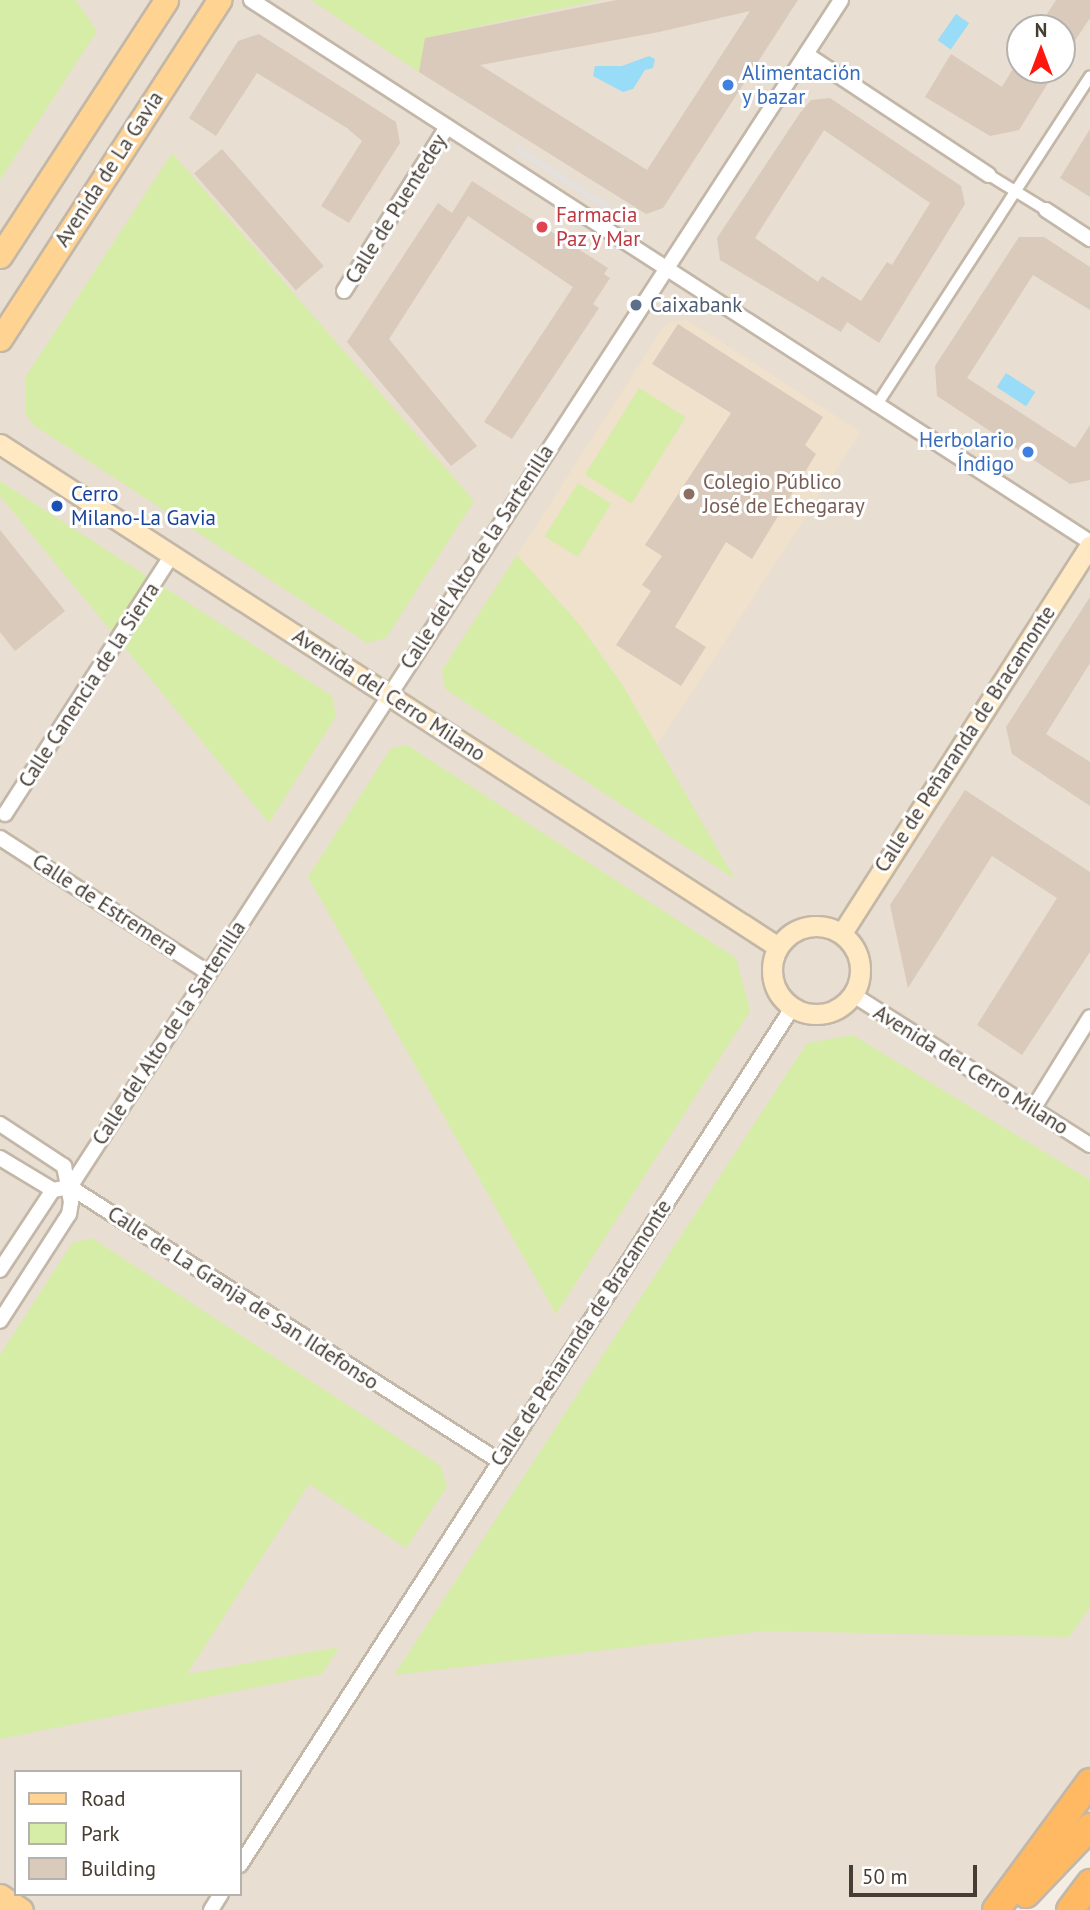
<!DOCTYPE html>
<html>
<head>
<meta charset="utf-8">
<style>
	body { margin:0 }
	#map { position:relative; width:1090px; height:1910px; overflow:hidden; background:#f4ede4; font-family:"PT Sans",sans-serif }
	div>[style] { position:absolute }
	.residential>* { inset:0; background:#e8ded1 }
	.education>* { inset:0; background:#efe1cc }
	.green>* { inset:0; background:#d6eda8; transform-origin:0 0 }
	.parking>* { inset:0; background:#e4e0dd; transform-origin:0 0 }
	.water>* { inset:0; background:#99dcf7; transform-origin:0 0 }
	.building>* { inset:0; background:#dacabb; transform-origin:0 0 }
	.roads { filter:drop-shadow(2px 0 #c3b7a8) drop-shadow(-2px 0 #c3b7a8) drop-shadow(0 2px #c3b7a8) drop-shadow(0 -2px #c3b7a8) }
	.pedestrian>* { height:10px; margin:-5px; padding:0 5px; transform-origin:5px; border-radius:5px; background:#fff }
	.minor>* { height:14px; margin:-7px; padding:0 7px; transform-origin:7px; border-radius:7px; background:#fff }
	.secondary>* { height:19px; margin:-9.5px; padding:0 9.5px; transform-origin:9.5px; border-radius:9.5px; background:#ffe9c2 }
	.secondary>.ring { margin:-9.5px; padding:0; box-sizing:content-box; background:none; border:19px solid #ffe9c2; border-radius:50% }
	.primary>* { height:23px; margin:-11.5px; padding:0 11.5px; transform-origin:11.5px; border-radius:11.5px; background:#ffd391 }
	.motorway>* { height:26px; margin:-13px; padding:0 13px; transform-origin:13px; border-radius:13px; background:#ffb963 }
	.dots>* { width:19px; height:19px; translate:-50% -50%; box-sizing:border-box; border:4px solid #fff; border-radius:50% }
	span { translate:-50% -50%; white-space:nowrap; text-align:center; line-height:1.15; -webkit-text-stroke:6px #fff; paint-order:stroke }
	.shop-label { font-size:21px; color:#366cbe }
	.left { translate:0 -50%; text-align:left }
	.right { translate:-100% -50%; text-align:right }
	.street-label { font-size:21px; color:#463d33 }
	.health-label { font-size:21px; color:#be3a42 }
	.service-label { font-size:21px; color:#4e5e75 }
	.education-label { font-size:21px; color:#785e54 }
	.transit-label { font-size:21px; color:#164399 }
	.legend { position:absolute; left:14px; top:1770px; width:228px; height:126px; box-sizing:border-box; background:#fff; border:2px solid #b5b1ad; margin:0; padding:9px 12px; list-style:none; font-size:21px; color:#463d33 }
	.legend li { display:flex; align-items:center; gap:14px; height:35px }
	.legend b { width:35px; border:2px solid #b5b1ad }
	.north { position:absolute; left:1006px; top:14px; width:70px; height:70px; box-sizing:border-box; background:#fff; border:2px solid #b5b1ad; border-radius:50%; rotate:0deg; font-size:19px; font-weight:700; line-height:28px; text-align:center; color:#463d33 }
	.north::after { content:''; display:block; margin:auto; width:24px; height:32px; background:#ff170f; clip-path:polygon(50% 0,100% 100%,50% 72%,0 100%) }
	.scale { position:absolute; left:849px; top:1865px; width:128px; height:32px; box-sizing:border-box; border:4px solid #463d33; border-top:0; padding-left:9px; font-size:21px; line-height:24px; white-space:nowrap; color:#463d33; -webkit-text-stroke:5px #fff; paint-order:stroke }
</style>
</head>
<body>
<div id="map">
	<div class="residential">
		<div style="clip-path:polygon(evenodd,0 0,1090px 0,1090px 1782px,996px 1910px,21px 1910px,0 1896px,0 0,1020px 28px,1062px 28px,1062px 70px,1020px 70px,1020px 28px,0 0,16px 1772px,240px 1772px,240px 1894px,16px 1894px,16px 1772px)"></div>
	</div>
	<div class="education">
		<div style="clip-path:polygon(687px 320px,861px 432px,657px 746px,623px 686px,580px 625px,517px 555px,666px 323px)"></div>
	</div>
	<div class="green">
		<div style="clip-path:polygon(0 0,76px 0,97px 31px,0 180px)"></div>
		<div style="clip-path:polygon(311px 0,599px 0,426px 38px,419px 72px)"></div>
		<div style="clip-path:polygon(172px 153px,474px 501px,386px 638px,367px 643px,32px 424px,25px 412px,26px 376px)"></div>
		<div style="left:639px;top:388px;width:55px;height:102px;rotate:32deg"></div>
		<div style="clip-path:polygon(0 481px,332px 696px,336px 716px,269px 823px,0 496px)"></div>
		<div style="left:578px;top:483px;width:39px;height:63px;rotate:32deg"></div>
		<div style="clip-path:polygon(517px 555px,580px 625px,623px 686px,735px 879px,445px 689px,442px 670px)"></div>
		<div style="clip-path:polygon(407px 745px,736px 958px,750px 1011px,556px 1314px,308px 877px,391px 748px)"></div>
		<div style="clip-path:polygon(853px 1035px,1090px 1180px,1090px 1607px,1069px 1637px,765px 1631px,394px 1675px,807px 1043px)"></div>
		<div style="clip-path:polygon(92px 1238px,441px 1466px,447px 1487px,406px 1548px,309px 1484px,187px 1674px,339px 1647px,322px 1674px,0 1739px,0 1355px,72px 1243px)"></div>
	</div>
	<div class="parking">
		<div style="left:517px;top:145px;width:125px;height:6px;rotate:33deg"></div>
	</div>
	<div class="water">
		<div style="left:956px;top:14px;width:16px;height:32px;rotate:35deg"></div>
		<div style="clip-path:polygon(649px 56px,655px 59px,653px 68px,645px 70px,633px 89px,623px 92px,593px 76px,595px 66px,622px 66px)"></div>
		<div style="left:1006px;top:373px;width:35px;height:17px;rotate:33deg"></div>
	</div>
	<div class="building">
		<div style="clip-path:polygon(evenodd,617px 0,798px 0,663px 208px,646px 214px,419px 72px,425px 38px,617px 0,750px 11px,647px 170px,480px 65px,659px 32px,750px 11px)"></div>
		<div style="clip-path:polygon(1056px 0,1090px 0,1090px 18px,1062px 60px,1062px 28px,1038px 28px)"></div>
		<div style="clip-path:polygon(259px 34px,396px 122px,400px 143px,349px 223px,321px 206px,362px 141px,347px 128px,257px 73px,216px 136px,189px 118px,238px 41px)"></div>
		<div style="clip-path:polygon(951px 54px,1002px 87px,1012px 70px,1056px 70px,1019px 130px,990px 136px,925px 97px)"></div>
		<div style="clip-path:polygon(evenodd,830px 98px,961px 186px,965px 204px,879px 343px,847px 322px,841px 332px,720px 260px,717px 238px,800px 113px,811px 100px,830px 98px,824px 130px,930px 203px,892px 265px,887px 262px,861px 301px,822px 276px,818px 282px,755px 238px,824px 130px)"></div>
		<div style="clip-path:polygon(1090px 129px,1090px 197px,1060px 178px)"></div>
		<div style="left:222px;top:149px;width:155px;height:37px;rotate:49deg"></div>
		<div style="clip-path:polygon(472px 181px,608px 268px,604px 274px,610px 278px,593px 304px,599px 308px,512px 439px,484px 422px,573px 287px,468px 216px,389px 339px,477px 446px,451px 466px,347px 342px,438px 203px,452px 213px)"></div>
		<div style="clip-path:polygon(1019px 237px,1044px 237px,1090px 267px,1090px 310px,1033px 275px,967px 378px,1075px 448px,1090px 425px,1090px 480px,1070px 484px,937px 396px,935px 366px)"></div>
		<div style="clip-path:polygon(678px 324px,823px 417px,805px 445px,816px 454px,752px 559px,726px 542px,675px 627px,706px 647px,681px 686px,616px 645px,651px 591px,642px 585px,662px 556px,645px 545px,731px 413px,652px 364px)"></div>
		<div style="clip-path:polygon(0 530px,65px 611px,15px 651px,0 632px)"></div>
		<div style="clip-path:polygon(1090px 597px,1090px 663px,1046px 734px,1090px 762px,1090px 806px,1012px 754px,1006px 727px)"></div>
		<div style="clip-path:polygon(965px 790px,1090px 872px,1090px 952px,1022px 1055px,977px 1025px,1057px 898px,992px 856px,908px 988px,890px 905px)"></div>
	</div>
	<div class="roads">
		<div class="pedestrian">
			<div style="left:989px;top:175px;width:67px;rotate:31.6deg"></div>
			<div style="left:876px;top:406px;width:393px;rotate:-57deg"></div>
		</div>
		<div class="minor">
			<div style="left:251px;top:0;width:999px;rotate:32.86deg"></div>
			<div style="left:806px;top:54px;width:219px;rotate:33.5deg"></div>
			<div style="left:1046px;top:210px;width:53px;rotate:33.4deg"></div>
			<div style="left:344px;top:291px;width:194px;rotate:-57.9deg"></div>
			<div style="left:5px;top:814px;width:308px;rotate:-57.2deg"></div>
			<div style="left:0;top:838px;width:249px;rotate:32.9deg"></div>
			<div style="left:852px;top:994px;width:282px;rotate:32.4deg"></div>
			<div style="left:1033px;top:1109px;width:108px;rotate:-58.2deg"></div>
			<div style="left:0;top:1124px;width:77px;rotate:33.3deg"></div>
			<div style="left:64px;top:1166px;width:37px;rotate:79deg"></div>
			<div style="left:71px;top:1202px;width:12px;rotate:99deg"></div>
			<div style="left:69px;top:1214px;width:127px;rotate:122.8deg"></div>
			<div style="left:0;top:1158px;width:62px;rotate:31.1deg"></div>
			<div style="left:70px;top:1187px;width:509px;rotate:32.57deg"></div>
			<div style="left:0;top:1270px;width:96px;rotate:-56.5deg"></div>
			<div style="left:53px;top:1190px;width:17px;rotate:-10deg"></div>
			<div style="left:70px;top:1187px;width:1415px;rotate:-56.99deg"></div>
			<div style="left:240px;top:1865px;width:1019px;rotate:-57.21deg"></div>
			<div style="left:211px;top:1910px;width:19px;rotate:-58deg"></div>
		</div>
		<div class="secondary">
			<div style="left:0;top:444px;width:926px;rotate:32.88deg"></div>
			<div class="ring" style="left:772px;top:926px;width:69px;height:69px"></div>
			<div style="left:842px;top:933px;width:460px;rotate:-57.4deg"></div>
		</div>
		<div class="primary">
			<div style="left:0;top:256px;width:305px;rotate:-57deg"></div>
			<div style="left:0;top:339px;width:404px;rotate:-57.1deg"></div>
			<div style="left:0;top:1896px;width:25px;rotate:34deg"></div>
		</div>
		<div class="motorway">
			<div style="left:1026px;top:1894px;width:93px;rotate:-46.3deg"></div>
			<div style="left:996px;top:1910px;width:159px;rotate:-53.7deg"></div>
			<div style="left:1070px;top:1910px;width:34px;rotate:-53deg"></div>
		</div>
	</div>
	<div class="dots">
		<div style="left:728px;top:85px;background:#3f7fe0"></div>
		<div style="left:542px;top:227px;background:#e0444e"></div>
		<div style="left:636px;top:305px;background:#5c6f8a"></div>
		<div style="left:1028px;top:452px;background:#3f7fe0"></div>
		<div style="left:689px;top:494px;background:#8d6e63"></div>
		<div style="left:57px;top:506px;background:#1a4fb4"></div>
	</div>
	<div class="shop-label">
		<span class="left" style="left:742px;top:85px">Alimentación<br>y bazar</span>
		<span class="right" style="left:1014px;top:452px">Herbolario<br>Índigo</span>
	</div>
	<div class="street-label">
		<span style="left:109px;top:169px;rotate:-57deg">Avenida de La Gavia</span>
		<span style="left:396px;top:209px;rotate:-58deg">Calle de Puentedey</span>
		<span style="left:477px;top:557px;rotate:-57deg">Calle del Alto de la Sartenilla</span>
		<span style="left:89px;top:685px;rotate:-57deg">Calle Canencia de la Sierra</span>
		<span style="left:389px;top:695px;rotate:33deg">Avenida del Cerro Milano</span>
		<span style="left:965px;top:739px;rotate:-57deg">Calle de Peñaranda de Bracamonte</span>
		<span style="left:105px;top:905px;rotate:33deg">Calle de Estremera</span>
		<span style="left:169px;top:1033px;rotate:-57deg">Calle del Alto de la Sartenilla</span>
		<span style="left:971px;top:1070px;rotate:32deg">Avenida del Cerro Milano</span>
		<span style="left:243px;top:1298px;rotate:33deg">Calle de La Granja de San Ildefonso</span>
		<span style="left:581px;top:1333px;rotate:-57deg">Calle de Peñaranda de Bracamonte</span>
	</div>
	<div class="health-label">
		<span class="left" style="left:556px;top:227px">Farmacia<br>Paz y Mar</span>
	</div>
	<div class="service-label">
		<span class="left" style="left:650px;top:305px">Caixabank</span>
	</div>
	<div class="education-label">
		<span class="left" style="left:703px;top:494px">Colegio Público<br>José de Echegaray</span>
	</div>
	<div class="transit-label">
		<span class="left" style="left:71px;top:506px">Cerro<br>Milano-La Gavia</span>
	</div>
	<ul class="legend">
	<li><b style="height:9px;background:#ffd391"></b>Road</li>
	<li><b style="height:19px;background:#d6eda8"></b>Park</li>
	<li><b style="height:19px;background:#dacabb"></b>Building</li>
	</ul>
	<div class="north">N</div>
	<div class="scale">50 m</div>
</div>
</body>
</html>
